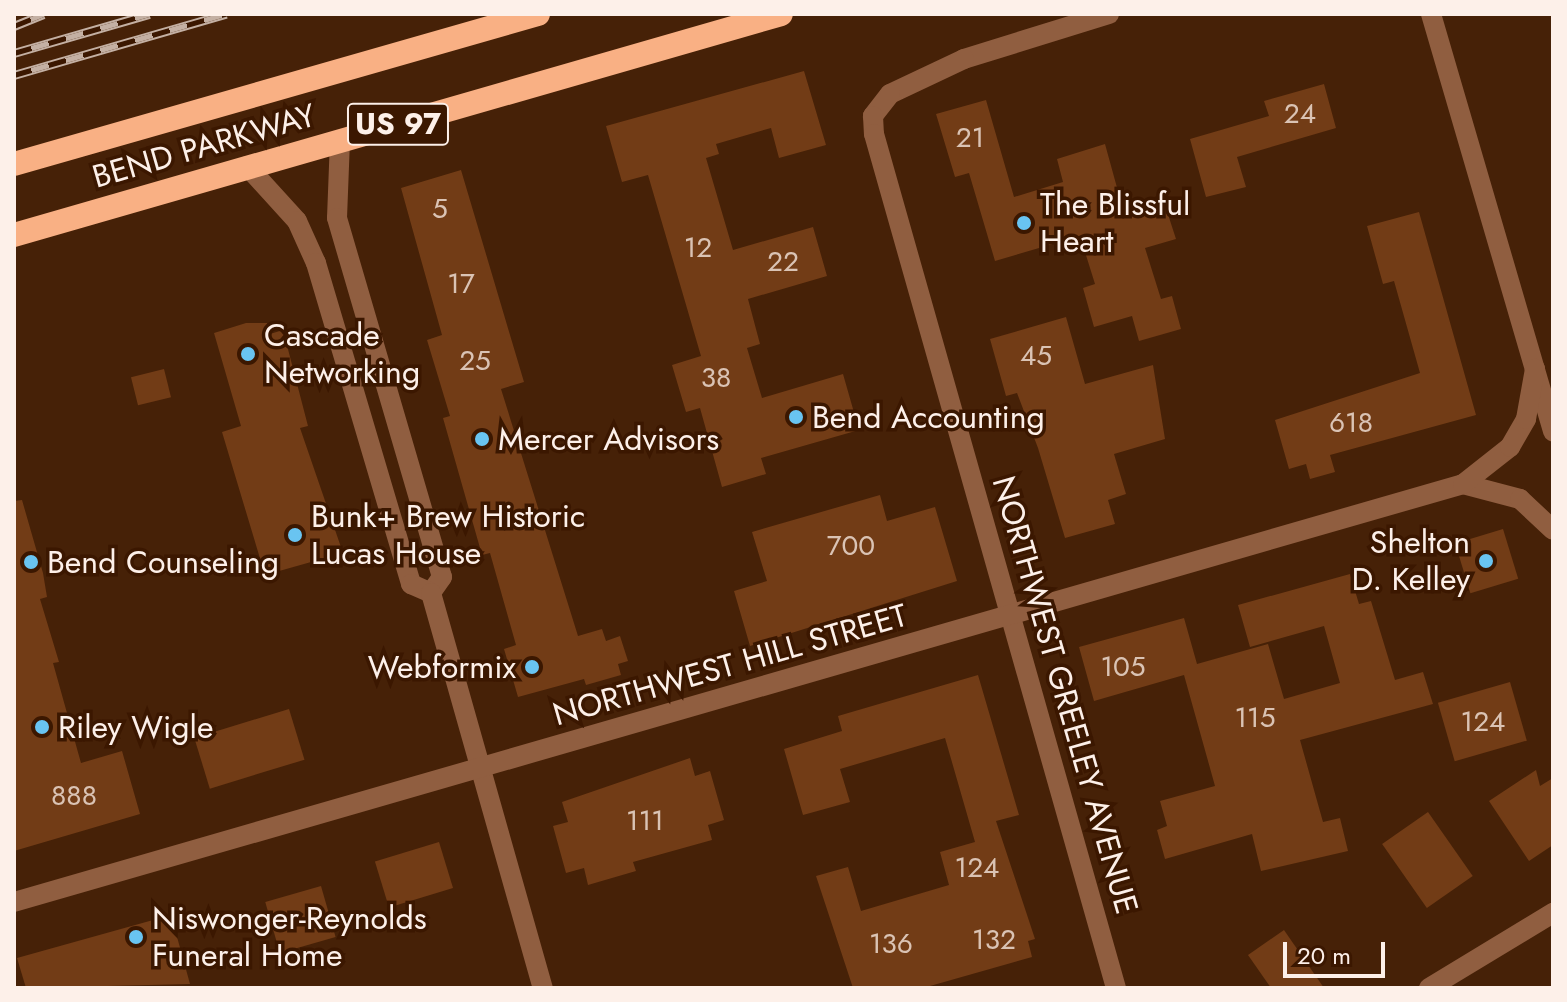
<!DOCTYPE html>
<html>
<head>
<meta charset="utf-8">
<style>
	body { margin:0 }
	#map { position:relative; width:1567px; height:1002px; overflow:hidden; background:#462107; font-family:Jost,sans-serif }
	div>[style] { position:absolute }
	.building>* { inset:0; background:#723c16; transform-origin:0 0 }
	.minor>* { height:20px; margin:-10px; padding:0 10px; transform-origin:10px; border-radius:10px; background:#905e40 }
	.highway>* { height:24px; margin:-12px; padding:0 12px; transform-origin:12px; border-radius:12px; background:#f9b084 }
	.rail>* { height:9px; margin-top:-4.5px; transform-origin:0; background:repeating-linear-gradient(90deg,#3b1700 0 18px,#c4b0a3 0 36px); box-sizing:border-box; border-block:2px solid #c4b0a3 }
	.dots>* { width:22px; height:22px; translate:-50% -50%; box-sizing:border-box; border:4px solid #3b1700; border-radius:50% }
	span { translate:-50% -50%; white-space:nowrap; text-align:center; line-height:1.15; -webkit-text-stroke:7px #3b1700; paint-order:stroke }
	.number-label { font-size:28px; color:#dac3b4 }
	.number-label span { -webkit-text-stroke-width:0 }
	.shield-label span { padding:2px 6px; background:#3b1700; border:2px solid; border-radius:6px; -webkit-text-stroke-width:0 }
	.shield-label { font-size:30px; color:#fdf0e9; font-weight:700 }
	.street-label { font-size:32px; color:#fdf0e9 }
	.poi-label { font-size:32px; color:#fdf0e9 }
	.left { translate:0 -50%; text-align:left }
	.right { translate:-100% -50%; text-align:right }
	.frame { position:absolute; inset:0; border:16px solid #fdf0e9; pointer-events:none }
	.scale { position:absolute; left:1283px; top:942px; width:102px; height:36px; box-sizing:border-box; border:4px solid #fdf0e9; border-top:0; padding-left:10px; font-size:24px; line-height:28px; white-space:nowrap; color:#fdf0e9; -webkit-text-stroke:6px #3b1700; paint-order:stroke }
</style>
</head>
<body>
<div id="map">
	<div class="building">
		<div style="clip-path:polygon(804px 71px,826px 145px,779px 158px,771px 128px,716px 144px,719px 154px,706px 158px,733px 250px,813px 227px,827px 276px,748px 299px,760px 344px,747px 348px,762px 398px,843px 374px,859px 430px,761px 458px,766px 474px,722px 487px,700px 408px,686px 412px,672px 365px,701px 356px,648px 175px,622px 182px,606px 126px)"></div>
		<div style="clip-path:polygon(1324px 84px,1336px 128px,1237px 157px,1246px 187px,1206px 197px,1190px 139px,1269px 116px,1264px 101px)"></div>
		<div style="clip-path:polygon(986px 100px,1014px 197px,1063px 182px,1057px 159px,1105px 144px,1124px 213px,1164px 202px,1176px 239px,1145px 248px,1161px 299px,1172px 296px,1181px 329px,1139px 341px,1132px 316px,1094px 327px,1083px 288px,1095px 284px,1080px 236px,995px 261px,969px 173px,955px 177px,936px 114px)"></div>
		<div style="clip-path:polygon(461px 170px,524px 382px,501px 389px,578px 636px,602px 629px,606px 641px,620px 636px,628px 661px,618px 664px,621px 675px,586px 685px,584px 679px,518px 697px,504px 649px,516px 645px,490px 553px,482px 555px,443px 418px,450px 416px,427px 340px,442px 335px,401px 188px)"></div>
		<div style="clip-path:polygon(1419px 212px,1476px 415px,1330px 455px,1335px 472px,1310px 479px,1306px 464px,1289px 469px,1275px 420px,1420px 373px,1394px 281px,1383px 284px,1367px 226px)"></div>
		<div style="clip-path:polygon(1066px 317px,1085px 384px,1153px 365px,1165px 439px,1114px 454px,1126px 494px,1108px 500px,1115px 524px,1065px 538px,1038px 448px,1017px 393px,1006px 396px,990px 339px)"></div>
		<div style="clip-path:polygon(246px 323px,267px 323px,270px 334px,283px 330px,308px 426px,300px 428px,343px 553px,265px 575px,222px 432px,241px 426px,214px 333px)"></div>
		<div style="left:164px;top:369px;width:29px;height:34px;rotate:76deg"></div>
		<div style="clip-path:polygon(880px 495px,887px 521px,935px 507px,957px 581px,750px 646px,734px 591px,767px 581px,752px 532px)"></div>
		<div style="clip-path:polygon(22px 500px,43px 573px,47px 597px,40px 599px,59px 662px,53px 663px,81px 763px,122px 751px,140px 814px,14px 851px,14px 501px)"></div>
		<div style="left:1503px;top:529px;width:52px;height:50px;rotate:73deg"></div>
		<div style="clip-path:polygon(1350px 574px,1359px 604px,1371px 601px,1395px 680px,1423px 672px,1433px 704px,1300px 740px,1323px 822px,1340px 818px,1348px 851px,1261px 871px,1252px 834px,1165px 859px,1157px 830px,1167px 826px,1160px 801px,1215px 786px,1184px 675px,1094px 701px,1079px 647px,1184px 618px,1197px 664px,1268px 644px,1284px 699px,1340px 683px,1324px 626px,1250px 647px,1238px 605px)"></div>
		<div style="clip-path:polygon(978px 675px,1019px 815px,996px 821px,1035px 939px,1028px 941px,1032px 957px,923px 988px,853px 988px,816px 876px,848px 867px,861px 911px,949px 885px,940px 852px,975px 842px,945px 738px,840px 769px,850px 802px,803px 815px,784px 749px,842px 731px,838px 716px)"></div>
		<div style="left:1510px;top:682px;width:61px;height:75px;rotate:74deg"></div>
		<div style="left:289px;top:709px;width:53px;height:99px;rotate:73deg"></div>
		<div style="clip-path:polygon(690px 758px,695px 776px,710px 771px,724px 820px,708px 825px,712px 840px,633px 862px,636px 871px,588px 885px,584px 868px,566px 873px,553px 826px,568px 822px,562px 802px)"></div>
		<div style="clip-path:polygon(1536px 770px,1540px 786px,1553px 778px,1553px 845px,1529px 861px,1489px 801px)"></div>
		<div style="left:1428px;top:812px;width:78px;height:56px;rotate:55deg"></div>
		<div style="left:439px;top:842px;width:48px;height:67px;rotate:73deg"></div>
		<div style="left:321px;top:886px;width:53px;height:58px;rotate:74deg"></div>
		<div style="clip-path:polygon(171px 915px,190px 984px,26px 988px,17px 958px)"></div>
		<div style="clip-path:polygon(1284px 930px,1324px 988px,1271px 988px,1248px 955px)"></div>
	</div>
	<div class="minor">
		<div style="left:1109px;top:14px;width:152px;rotate:162.8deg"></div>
		<div style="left:964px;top:59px;width:82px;rotate:154.7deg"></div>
		<div style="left:890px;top:94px;width:28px;rotate:128deg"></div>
		<div style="left:873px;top:116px;width:18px;rotate:87deg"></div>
		<div style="left:874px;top:134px;width:888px;rotate:74.18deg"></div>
		<div style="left:1431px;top:14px;width:435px;rotate:73.7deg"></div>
		<div style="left:340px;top:140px;width:78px;rotate:92.2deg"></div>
		<div style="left:337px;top:218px;width:374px;rotate:73.7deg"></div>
		<div style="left:442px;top:577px;width:19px;rotate:125deg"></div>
		<div style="left:247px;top:166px;width:74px;rotate:47.7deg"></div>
		<div style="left:297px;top:221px;width:46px;rotate:65.7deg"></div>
		<div style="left:316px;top:263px;width:335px;rotate:73.5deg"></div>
		<div style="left:411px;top:584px;width:22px;rotate:24deg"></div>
		<div style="left:431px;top:593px;width:411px;rotate:74.2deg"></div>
		<div style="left:1463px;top:484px;width:59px;rotate:14.7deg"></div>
		<div style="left:1520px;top:499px;width:45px;rotate:43.2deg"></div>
		<div style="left:14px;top:902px;width:1508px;rotate:-16.09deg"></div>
		<div style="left:1463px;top:484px;width:60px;rotate:-38.2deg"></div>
		<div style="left:1510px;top:447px;width:32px;rotate:-60deg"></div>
		<div style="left:1526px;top:419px;width:51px;rotate:-79.8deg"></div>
		<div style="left:1429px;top:988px;width:145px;rotate:-31.2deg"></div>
	</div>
	<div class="highway">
		<div style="left:14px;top:164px;width:545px;rotate:-15.97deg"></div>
		<div style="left:14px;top:235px;width:798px;rotate:-16.07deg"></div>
	</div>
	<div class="rail">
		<div style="left:14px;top:26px;width:32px;rotate:-22deg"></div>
		<div style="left:14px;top:53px;width:141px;rotate:-16.1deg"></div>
		<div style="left:14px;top:75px;width:221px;rotate:-16.1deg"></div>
	</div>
	<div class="dots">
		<div style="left:1024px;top:223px;background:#69c4f1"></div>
		<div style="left:248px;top:354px;background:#69c4f1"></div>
		<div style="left:796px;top:417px;background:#69c4f1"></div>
		<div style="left:482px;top:439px;background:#69c4f1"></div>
		<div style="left:295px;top:535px;background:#69c4f1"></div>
		<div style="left:1486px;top:561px;background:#69c4f1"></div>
		<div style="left:31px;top:562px;background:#69c4f1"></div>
		<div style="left:532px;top:667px;background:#69c4f1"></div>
		<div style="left:42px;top:727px;background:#69c4f1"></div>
		<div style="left:136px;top:937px;background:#69c4f1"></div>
	</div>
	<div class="number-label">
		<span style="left:1300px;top:114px">24</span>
		<span style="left:970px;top:138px">21</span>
		<span style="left:440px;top:209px">5</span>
		<span style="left:698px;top:248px">12</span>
		<span style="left:783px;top:262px">22</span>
		<span style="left:461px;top:284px">17</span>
		<span style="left:1036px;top:356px">45</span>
		<span style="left:475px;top:361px">25</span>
		<span style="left:716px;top:378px">38</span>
		<span style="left:1351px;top:423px">618</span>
		<span style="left:851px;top:546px">700</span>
		<span style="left:1123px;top:667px">105</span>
		<span style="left:1255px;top:718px">115</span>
		<span style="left:1483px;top:722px">124</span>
		<span style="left:74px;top:796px">888</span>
		<span style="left:645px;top:821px">111</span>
		<span style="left:977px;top:868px">124</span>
		<span style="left:994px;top:940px">132</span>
		<span style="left:891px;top:944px">136</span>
	</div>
	<div class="shield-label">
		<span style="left:398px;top:124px">US 97</span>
	</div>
	<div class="street-label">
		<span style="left:204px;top:146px;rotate:-16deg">BEND PARKWAY</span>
		<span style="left:730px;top:665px;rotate:-16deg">NORTHWEST HILL STREET</span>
		<span style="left:1065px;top:695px;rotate:74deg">NORTHWEST GREELEY AVENUE</span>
	</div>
	<div class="poi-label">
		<span class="left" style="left:1040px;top:223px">The Blissful<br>Heart</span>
		<span class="left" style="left:264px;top:354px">Cascade<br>Networking</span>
		<span class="left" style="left:812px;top:417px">Bend Accounting</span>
		<span class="left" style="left:498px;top:439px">Mercer Advisors</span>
		<span class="left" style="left:311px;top:535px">Bunk+ Brew Historic<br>Lucas House</span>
		<span class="right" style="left:1470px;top:561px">Shelton<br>D. Kelley</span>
		<span class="left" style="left:47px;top:562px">Bend Counseling</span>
		<span class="right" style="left:516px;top:667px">Webformix</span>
		<span class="left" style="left:58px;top:727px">Riley Wigle</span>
		<span class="left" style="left:152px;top:937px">Niswonger-Reynolds<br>Funeral Home</span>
	</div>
	<div class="frame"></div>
	<div class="scale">20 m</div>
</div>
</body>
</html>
